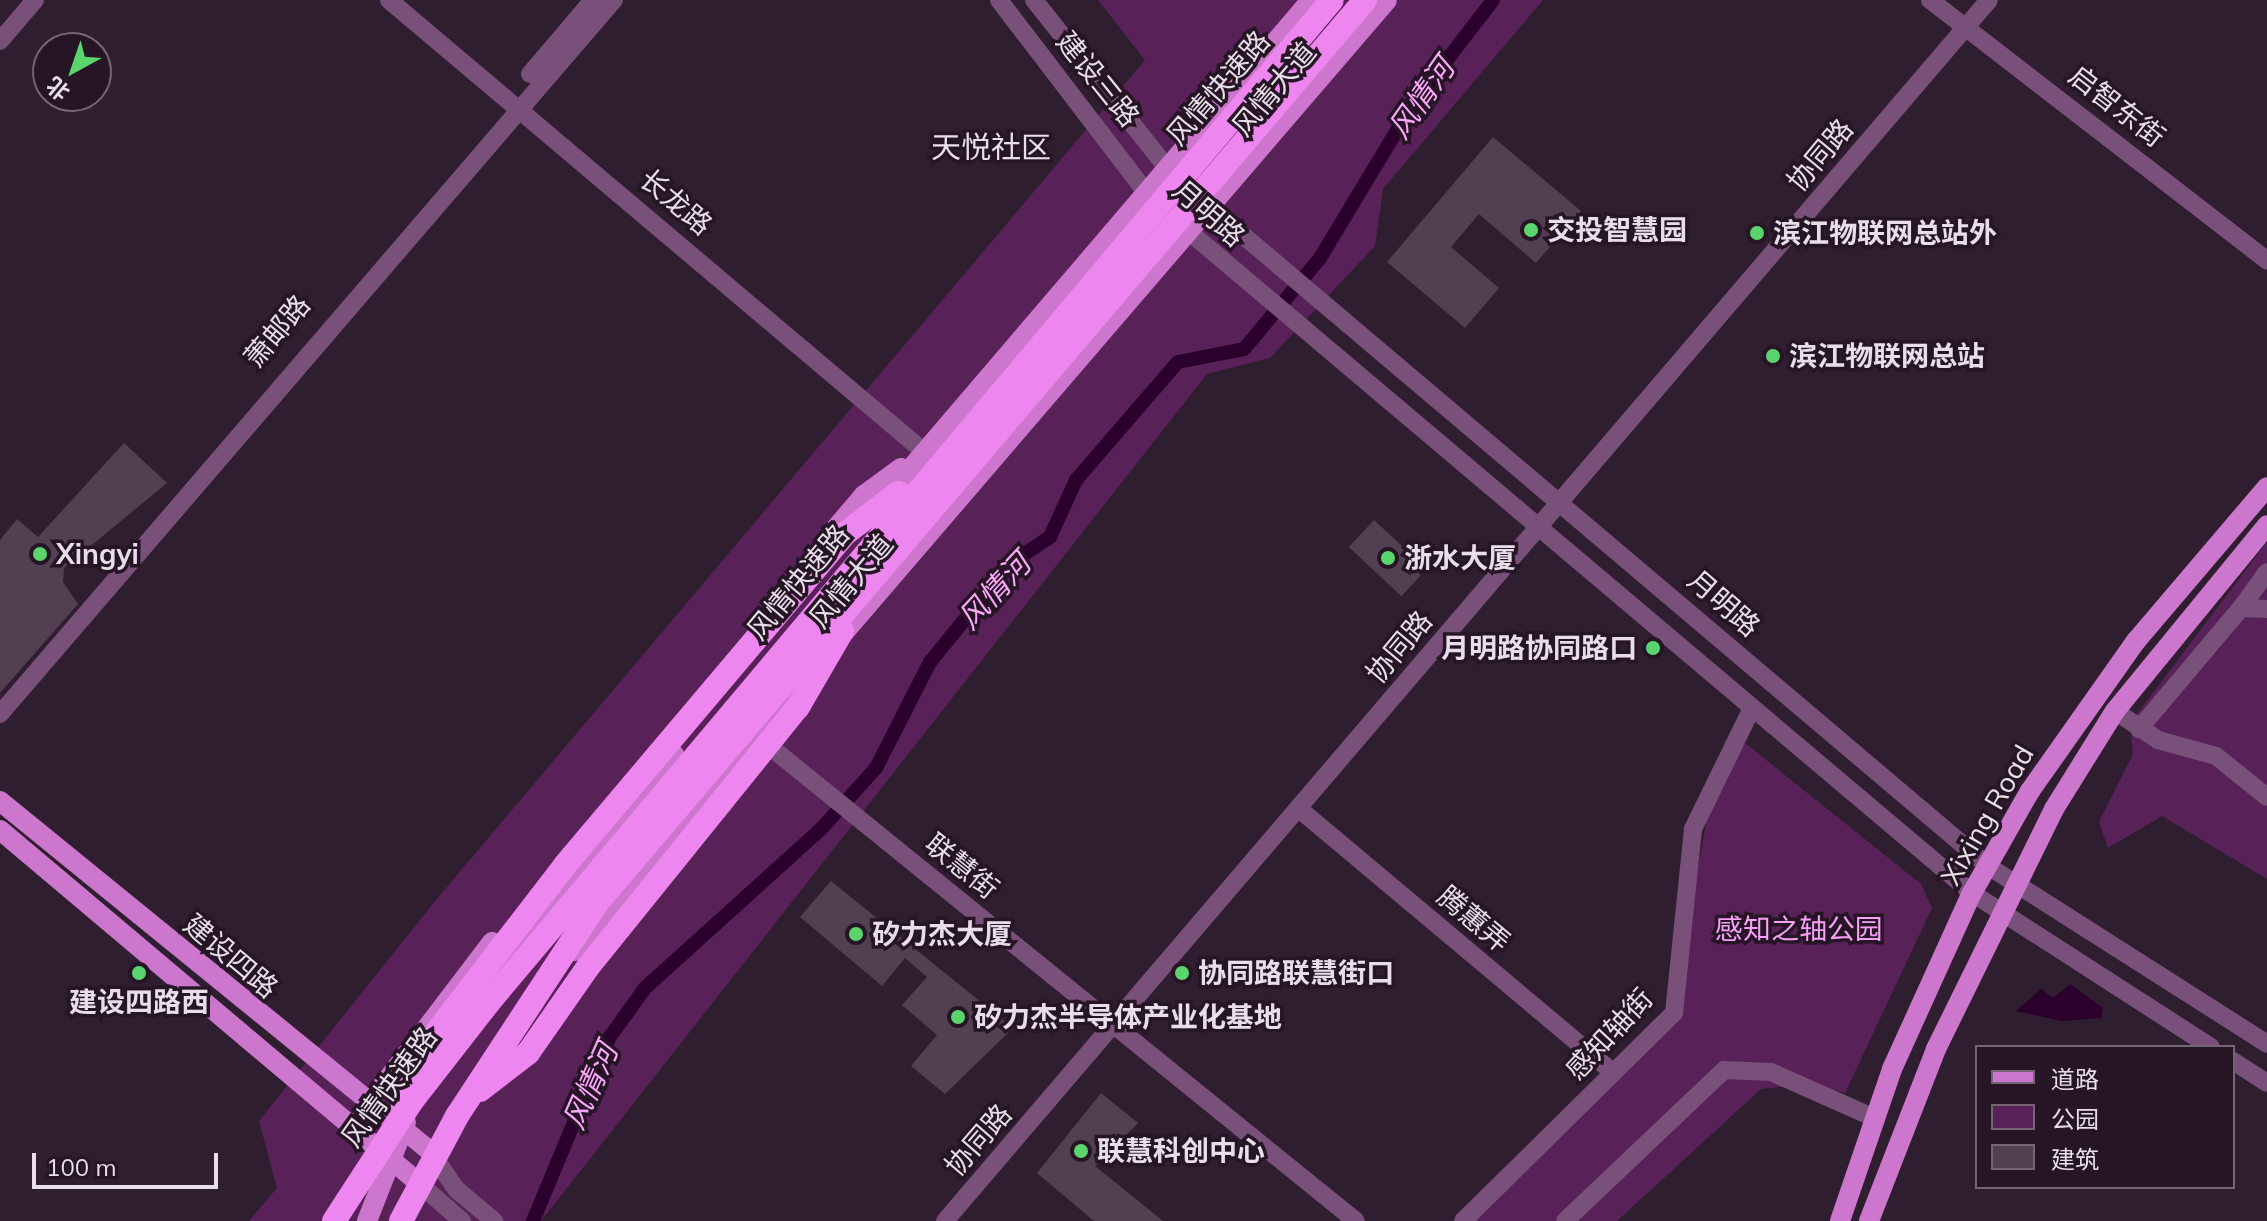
<!DOCTYPE html>
<html>
<head>
<meta charset="utf-8">
<style>
	body { margin:0 }
	#map { position:relative; width:2267px; height:1221px; overflow:hidden; background:#2f1e2f; font-family:Mulish,"Noto Sans SC",sans-serif }
	div>[style] { position:absolute }
	.green>* { inset:0; background:#582259 }
	.water>* { inset:0; background:#2b002c }
	.canal>* { height:14px; margin:-7px; padding:0 7px; transform-origin:7px; border-radius:7px; background:#2b002c }
	.building>* { inset:0; background:#524052; transform-origin:0 0 }
	.minor>* { height:18px; margin:-9px; padding:0 9px; transform-origin:9px; border-radius:9px; background:#795079 }
	.major>* { height:20px; margin:-10px; padding:0 10px; transform-origin:10px; border-radius:10px; background:#cc77cd }
	.highway>* { height:24px; margin:-12px; padding:0 12px; transform-origin:12px; border-radius:12px; background:#ed86ee }
	.dots>* { width:22px; height:22px; translate:-50% -50%; box-sizing:border-box; border:4px solid #251525; border-radius:50% }
	span { translate:-50% -50%; white-space:nowrap; text-align:center; line-height:1.15; -webkit-text-stroke:7px #251525; paint-order:stroke }
	.street-label { font-size:28px; color:#e8dde8 }
	.poi-label { font-size:28px; color:#e8dde8; font-weight:700 }
	.left { translate:0 -50%; text-align:left }
	.right { translate:-100% -50%; text-align:right }
	.park-label { font-size:28px; color:#f6a0f6 }
	.water-label { font-size:30px; color:#fba5fb; font-style:italic }
	.neighbourhood-label { font-size:30px; color:#e8dde8 }
	.legend { position:absolute; left:1975px; top:1045px; width:260px; height:144px; box-sizing:border-box; background:#251525; border:2px solid #736573; margin:0; padding:10px 14px; list-style:none; font-size:24px; color:#e8dde8 }
	.legend li { display:flex; align-items:center; gap:16px; height:40px }
	.legend b { width:40px; border:2px solid #736573 }
	.north { position:absolute; left:32px; top:32px; width:80px; height:80px; box-sizing:border-box; background:#251525; border:2px solid #736573; border-radius:50%; rotate:220deg; font-size:22px; font-weight:700; line-height:32px; text-align:center; color:#e8dde8 }
	.north::after { content:''; display:block; margin:auto; width:28px; height:36px; background:#5ad56e; clip-path:polygon(50% 0,100% 100%,50% 72%,0 100%) }
	.scale { position:absolute; left:32px; top:1153px; width:186px; height:36px; box-sizing:border-box; border:4px solid #e8dde8; border-top:0; padding-left:10px; font-size:24px; line-height:28px; white-space:nowrap; color:#e8dde8; -webkit-text-stroke:6px #251525; paint-order:stroke }
</style>
</head>
<body>
<div id="map">
	<div class="green">
		<div style="clip-path:polygon(1098px 0,1543px 0,1383px 189px,1375px 246px,1270px 358px,1207px 374px,541px 1221px,249px 1221px,277px 1188px,259px 1121px,436px 900px,1145px 60px)"></div>
		<div style="clip-path:polygon(2267px 542px,2267px 879px,2162px 816px,2108px 848px,2099px 822px,2133px 754px,2130px 723px)"></div>
		<div style="clip-path:polygon(1745px 743px,1921px 884px,1932px 908px,1845px 1093px,1809px 1083px,1761px 1089px,1617px 1221px,1469px 1221px,1672px 1005px,1712px 793px)"></div>
	</div>
	<div class="water">
		<div style="clip-path:polygon(2070px 984px,2103px 1008px,2101px 1018px,2062px 1021px,2016px 1011px,2041px 989px,2053px 998px)"></div>
	</div>
	<div class="canal">
		<div style="left:533px;top:1221px;width:198px;rotate:-67.4deg"></div>
		<div style="left:609px;top:1038px;width:62px;rotate:-54.2deg"></div>
		<div style="left:645px;top:988px;width:237px;rotate:-42.1deg"></div>
		<div style="left:821px;top:829px;width:82px;rotate:-48deg"></div>
		<div style="left:876px;top:768px;width:119px;rotate:-63deg"></div>
		<div style="left:930px;top:662px;width:128px;rotate:-50.7deg"></div>
		<div style="left:1011px;top:563px;width:47px;rotate:-33.7deg"></div>
		<div style="left:1050px;top:537px;width:63px;rotate:-65.5deg"></div>
		<div style="left:1076px;top:480px;width:156px;rotate:-49.2deg"></div>
		<div style="left:1178px;top:362px;width:67px;rotate:-11.1deg"></div>
		<div style="left:1244px;top:349px;width:119px;rotate:-50.1deg"></div>
		<div style="left:1320px;top:258px;width:180px;rotate:-58.9deg"></div>
		<div style="left:1413px;top:104px;width:131px;rotate:-52.4deg"></div>
	</div>
	<div class="building">
		<div style="clip-path:polygon(1493px 137px,1581px 211px,1536px 263px,1479px 214px,1451px 247px,1499px 288px,1465px 328px,1387px 262px)"></div>
		<div style="clip-path:polygon(124px 443px,167px 483px,64px 568px,63px 582px,78px 604px,0 693px,0 540px,17px 519px,38px 537px)"></div>
		<div style="left:1374px;top:520px;width:72px;height:37px;rotate:43deg"></div>
		<div style="clip-path:polygon(831px 881px,1013px 1028px,945px 1094px,911px 1066px,937px 1035px,902px 1005px,927px 977px,905px 958px,882px 986px,800px 917px)"></div>
		<div style="clip-path:polygon(1101px 1093px,1138px 1123px,1095px 1166px,1163px 1221px,1094px 1221px,1037px 1173px)"></div>
	</div>
	<div class="minor">
		<div style="left:389px;top:0;width:699px;rotate:40.18deg"></div>
		<div style="left:999px;top:0;width:255px;rotate:52.6deg"></div>
		<div style="left:1034px;top:0;width:228px;rotate:51.6deg"></div>
		<div style="left:1930px;top:0;width:426px;rotate:37.7deg"></div>
		<div style="left:0;top:41px;width:54px;rotate:-49.5deg"></div>
		<div style="left:530px;top:74px;width:97px;rotate:-49.6deg"></div>
		<div style="left:1199px;top:198px;width:1034px;rotate:40.25deg"></div>
		<div style="left:1988px;top:866px;width:331px;rotate:32.5deg"></div>
		<div style="left:1180px;top:224px;width:1037px;rotate:40.19deg"></div>
		<div style="left:1972px;top:893px;width:284px;rotate:32.8deg"></div>
		<div style="left:2241px;top:608px;width:44px;rotate:-54.2deg"></div>
		<div style="left:2115px;top:711px;width:52px;rotate:34deg"></div>
		<div style="left:2158px;top:740px;width:60px;rotate:15.4deg"></div>
		<div style="left:2216px;top:756px;width:65px;rotate:38.8deg"></div>
		<div style="left:0;top:714px;width:942px;rotate:-49.31deg"></div>
		<div style="left:2139px;top:729px;width:158px;rotate:-49.9deg"></div>
		<div style="left:2241px;top:608px;width:26px;rotate:2deg"></div>
		<div style="left:758px;top:737px;width:769px;rotate:38.99deg"></div>
		<div style="left:1298px;top:808px;width:412px;rotate:40deg"></div>
		<div style="left:2233px;top:1061px;width:40px;rotate:32.9deg"></div>
		<div style="left:430px;top:1151px;width:46px;rotate:55.6deg"></div>
		<div style="left:456px;top:1189px;width:50px;rotate:40.1deg"></div>
		<div style="left:414px;top:1179px;width:64px;rotate:41.2deg"></div>
		<div style="left:945px;top:1221px;width:1606px;rotate:-49.47deg"></div>
		<div style="left:1463px;top:1221px;width:296px;rotate:-44.6deg"></div>
		<div style="left:1674px;top:1013px;width:185px;rotate:-84.1deg"></div>
		<div style="left:1693px;top:829px;width:135px;rotate:-64deg"></div>
		<div style="left:1565px;top:1221px;width:219px;rotate:-43.5deg"></div>
		<div style="left:1724px;top:1070px;width:47px;rotate:2.4deg"></div>
		<div style="left:1771px;top:1072px;width:114px;rotate:23.9deg"></div>
	</div>
	<div class="major">
		<div style="left:882px;top:502px;width:660px;rotate:-49.48deg"></div>
		<div style="left:824px;top:542px;width:62px;rotate:-49.6deg"></div>
		<div style="left:864px;top:495px;width:46px;rotate:-36.1deg"></div>
		<div style="left:835px;top:643px;width:847px;rotate:-49.35deg"></div>
		<div style="left:0;top:801px;width:554px;rotate:39.14deg"></div>
		<div style="left:0;top:830px;width:541px;rotate:40.13deg"></div>
		<div style="left:575px;top:951px;width:355px;rotate:-49.7deg"></div>
		<div style="left:483px;top:991px;width:304px;rotate:-51deg"></div>
		<div style="left:368px;top:1105px;width:205px;rotate:-52.7deg"></div>
		<div style="left:367px;top:1221px;width:106px;rotate:-68.5deg"></div>
		<div style="left:1840px;top:1221px;width:161px;rotate:-71.1deg"></div>
		<div style="left:1892px;top:1069px;width:193px;rotate:-65.6deg"></div>
		<div style="left:1972px;top:893px;width:117px;rotate:-60.4deg"></div>
		<div style="left:2030px;top:791px;width:184px;rotate:-54.8deg"></div>
		<div style="left:2136px;top:641px;width:202px;rotate:-49.6deg"></div>
		<div style="left:1869px;top:1221px;width:185px;rotate:-68.7deg"></div>
		<div style="left:1936px;top:1049px;width:267px;rotate:-63.8deg"></div>
		<div style="left:2054px;top:809px;width:115px;rotate:-58.1deg"></div>
		<div style="left:2115px;top:711px;width:240px;rotate:-50.7deg"></div>
	</div>
	<div class="highway">
		<div style="left:480px;top:1090px;width:61px;rotate:-37.6deg"></div>
		<div style="left:528px;top:1053px;width:105px;rotate:-55.1deg"></div>
		<div style="left:588px;top:967px;width:334px;rotate:-51.1deg"></div>
		<div style="left:798px;top:707px;width:88px;rotate:-59.9deg"></div>
		<div style="left:403px;top:1107px;width:25px;rotate:-83deg"></div>
		<div style="left:406px;top:1082px;width:51px;rotate:-59.4deg"></div>
		<div style="left:432px;top:1038px;width:218px;rotate:-52.4deg"></div>
		<div style="left:565px;top:865px;width:435px;rotate:-49.8deg"></div>
		<div style="left:846px;top:533px;width:66px;rotate:-37.6deg"></div>
		<div style="left:334px;top:1221px;width:143px;rotate:-57deg"></div>
		<div style="left:412px;top:1101px;width:125px;rotate:-52.1deg"></div>
		<div style="left:489px;top:1002px;width:1309px;rotate:-49.93deg"></div>
		<div style="left:401px;top:1221px;width:119px;rotate:-61.9deg"></div>
		<div style="left:457px;top:1116px;width:254px;rotate:-56.7deg"></div>
		<div style="left:596px;top:904px;width:1187px;rotate:-49.61deg"></div>
	</div>
	<div class="dots">
		<div style="left:1531px;top:230px;background:#5ad56e"></div>
		<div style="left:1757px;top:233px;background:#5ad56e"></div>
		<div style="left:1773px;top:356px;background:#5ad56e"></div>
		<div style="left:40px;top:554px;background:#5ad56e"></div>
		<div style="left:1388px;top:558px;background:#5ad56e"></div>
		<div style="left:1653px;top:648px;background:#5ad56e"></div>
		<div style="left:856px;top:934px;background:#5ad56e"></div>
		<div style="left:139px;top:973px;background:#5ad56e"></div>
		<div style="left:1182px;top:973px;background:#5ad56e"></div>
		<div style="left:958px;top:1017px;background:#5ad56e"></div>
		<div style="left:1081px;top:1151px;background:#5ad56e"></div>
	</div>
	<div class="street-label">
		<span style="left:1098px;top:79px;rotate:51deg">建设三路</span>
		<span style="left:1218px;top:88px;rotate:-49deg">风情快速路</span>
		<span style="left:1274px;top:89px;rotate:-50deg">风情大道</span>
		<span style="left:2117px;top:106px;rotate:38deg">启智东街</span>
		<span style="left:1820px;top:155px;rotate:-50deg">协同路</span>
		<span style="left:676px;top:202px;rotate:40deg">长龙路</span>
		<span style="left:1209px;top:213px;rotate:41deg">月明路</span>
		<span style="left:277px;top:331px;rotate:-50deg">萧邮路</span>
		<span style="left:851px;top:581px;rotate:-50deg">风情大道</span>
		<span style="left:798px;top:582px;rotate:-50deg">风情快速路</span>
		<span style="left:1724px;top:603px;rotate:41deg">月明路</span>
		<span style="left:1399px;top:647px;rotate:-50deg">协同路</span>
		<span style="left:1987px;top:815px;rotate:-60deg">Xixing Road</span>
		<span style="left:962px;top:866px;rotate:39deg">联慧街</span>
		<span style="left:1474px;top:919px;rotate:40deg">腾蕙弄</span>
		<span style="left:231px;top:956px;rotate:40deg">建设四路</span>
		<span style="left:1609px;top:1034px;rotate:-47deg">感知轴街</span>
		<span style="left:389px;top:1087px;rotate:-54deg">风情快速路</span>
		<span style="left:978px;top:1140px;rotate:-49deg">协同路</span>
	</div>
	<div class="poi-label">
		<span class="left" style="left:1547px;top:230px">交投智慧园</span>
		<span class="left" style="left:1773px;top:233px">滨江物联网总站外</span>
		<span class="left" style="left:1789px;top:356px">滨江物联网总站</span>
		<span class="left" style="left:56px;top:554px">Xingyi</span>
		<span class="left" style="left:1404px;top:558px">浙水大厦</span>
		<span class="right" style="left:1637px;top:648px">月明路协同路口</span>
		<span class="left" style="left:872px;top:934px">矽力杰大厦</span>
		<span class="left" style="left:1198px;top:973px">协同路联慧街口</span>
		<span style="left:139px;top:1002px">建设四路西</span>
		<span class="left" style="left:974px;top:1017px">矽力杰半导体产业化基地</span>
		<span class="left" style="left:1097px;top:1151px">联慧科创中心</span>
	</div>
	<div class="park-label">
		<span style="left:1799px;top:929px">感知之轴公园</span>
	</div>
	<div class="water-label">
		<span style="left:1421px;top:98px;rotate:-55deg">风情河</span>
		<span style="left:994px;top:591px;rotate:-47deg">风情河</span>
		<span style="left:590px;top:1086px;rotate:-66deg">风情河</span>
	</div>
	<div class="neighbourhood-label">
		<span style="left:991px;top:147px">天悦社区</span>
	</div>
	<ul class="legend">
	<li><b style="height:10px;background:#cc77cd"></b>道路</li>
	<li><b style="height:22px;background:#582259"></b>公园</li>
	<li><b style="height:22px;background:#524052"></b>建筑</li>
	</ul>
	<div class="north">北</div>
	<div class="scale">100 m</div>
</div>
</body>
</html>
